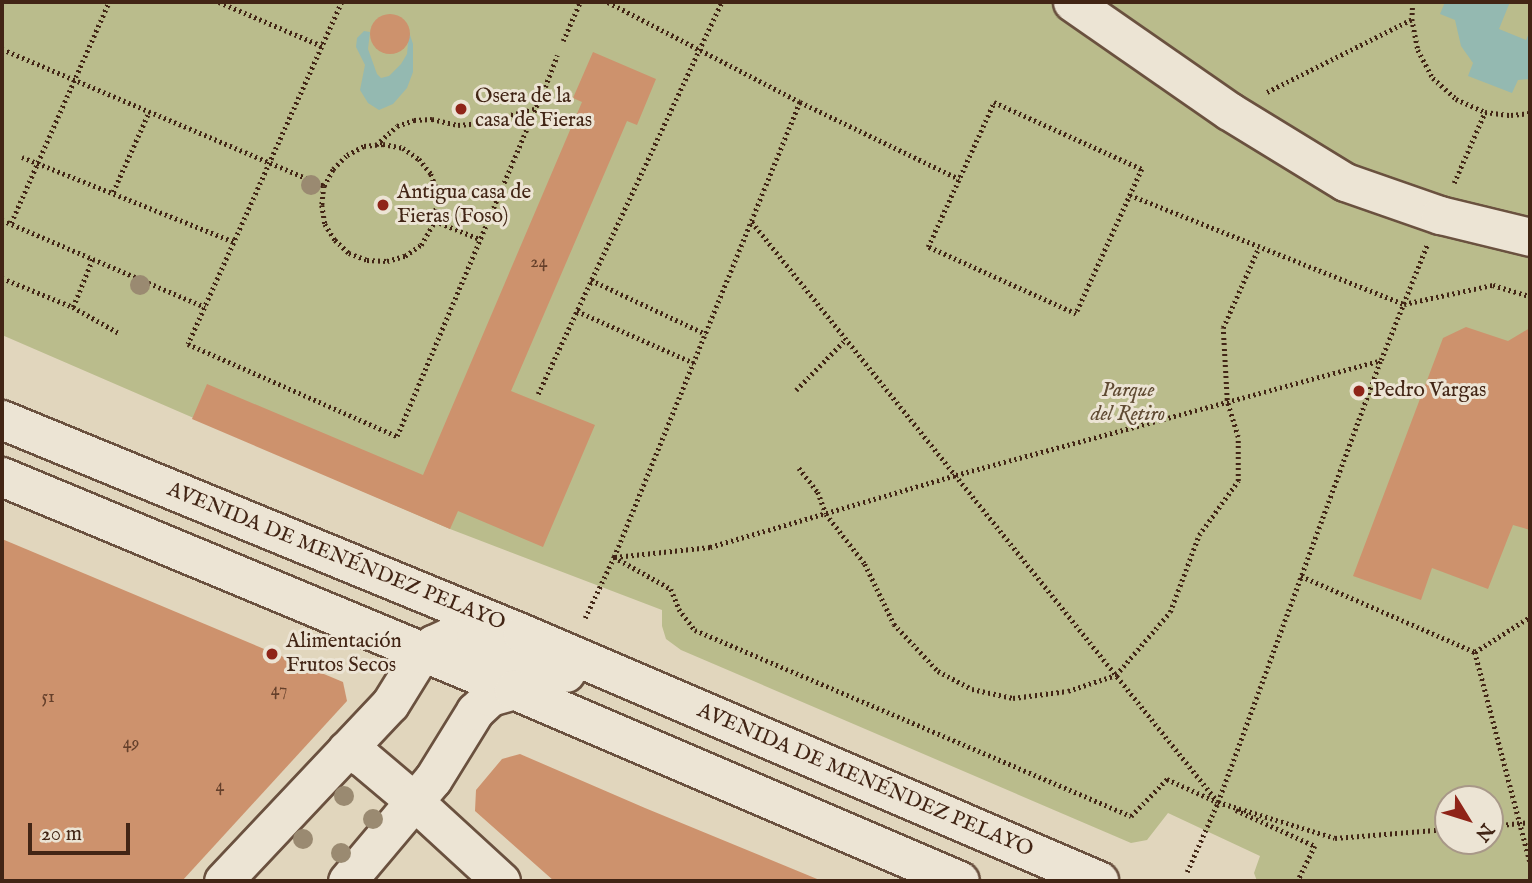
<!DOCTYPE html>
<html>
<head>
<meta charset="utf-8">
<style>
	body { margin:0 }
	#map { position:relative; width:1532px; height:883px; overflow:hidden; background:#e1d6bd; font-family:"IM FELL English",serif }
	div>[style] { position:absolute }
	.green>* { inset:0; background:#babc8c }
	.water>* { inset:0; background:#94b9b1 }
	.building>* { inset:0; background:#cd926d }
	.round { border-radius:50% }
	.path>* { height:4.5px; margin-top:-2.25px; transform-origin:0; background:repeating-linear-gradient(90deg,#422515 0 2px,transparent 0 5.5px) }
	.roads { filter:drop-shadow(2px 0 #6a513f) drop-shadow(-2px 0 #6a513f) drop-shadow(0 2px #6a513f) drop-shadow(0 -2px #6a513f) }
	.street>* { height:37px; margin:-18.5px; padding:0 18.5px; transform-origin:18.5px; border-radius:18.5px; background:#ece4d4 }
	.secondary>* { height:38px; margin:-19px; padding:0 19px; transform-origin:19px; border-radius:19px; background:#ece4d4 }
	.trees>* { width:20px; height:20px; margin:-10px; border-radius:50%; background:#9a8a71 }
	.dots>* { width:19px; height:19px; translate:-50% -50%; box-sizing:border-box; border:4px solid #ece4d4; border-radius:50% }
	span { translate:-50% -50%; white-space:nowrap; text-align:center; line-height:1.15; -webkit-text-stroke:6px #ece4d4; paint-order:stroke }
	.number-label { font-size:18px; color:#65402b }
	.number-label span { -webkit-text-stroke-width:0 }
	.poi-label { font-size:21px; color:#422515 }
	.left { translate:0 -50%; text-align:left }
	.park-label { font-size:21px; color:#604b33; font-style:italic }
	.street-label { font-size:21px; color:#422515 }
	.frame { position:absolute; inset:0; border:4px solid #422515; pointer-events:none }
	.north { position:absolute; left:1434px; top:785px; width:70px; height:70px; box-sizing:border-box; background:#ece4d4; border:2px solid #a89888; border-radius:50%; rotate:128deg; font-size:19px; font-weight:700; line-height:28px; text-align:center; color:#422515 }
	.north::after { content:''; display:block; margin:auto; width:24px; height:32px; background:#8f2418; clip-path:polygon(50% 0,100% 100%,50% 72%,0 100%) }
	.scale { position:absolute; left:28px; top:823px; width:102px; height:32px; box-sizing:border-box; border:4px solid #422515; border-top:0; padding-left:9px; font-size:21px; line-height:24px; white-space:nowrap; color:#422515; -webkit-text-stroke:5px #ece4d4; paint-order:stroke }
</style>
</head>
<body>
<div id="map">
	<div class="green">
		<div style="clip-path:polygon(evenodd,2px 2px,1530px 2px,1530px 881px,1257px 881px,1254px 873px,1260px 856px,1168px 813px,1147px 840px,1131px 843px,681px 650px,666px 639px,662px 626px,662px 610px,450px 529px,2px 335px,2px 2px,1448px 799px,1490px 799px,1490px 841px,1448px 841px,1448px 799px)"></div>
	</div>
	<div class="water">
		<div style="clip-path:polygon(1445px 2px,1510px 2px,1499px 29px,1526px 40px,1530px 31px,1530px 79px,1518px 80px,1512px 93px,1468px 76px,1473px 63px,1461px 46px,1455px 20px,1440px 14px)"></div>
		<div style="clip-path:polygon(364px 31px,370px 32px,368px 49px,377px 74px,381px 78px,389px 76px,401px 64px,407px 54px,409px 32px,413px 44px,413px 72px,407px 88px,393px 104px,379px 110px,368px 103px,360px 90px,365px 65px,356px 47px,357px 38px)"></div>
	</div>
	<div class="building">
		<div class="round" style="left:370px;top:14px;width:40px;height:40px"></div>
		<div style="clip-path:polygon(593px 52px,656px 79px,637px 125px,627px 121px,511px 391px,595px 425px,543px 547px,458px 511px,450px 529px,192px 419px,207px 384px,423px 475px,582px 102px,573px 98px)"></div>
		<div style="clip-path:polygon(1466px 327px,1508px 341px,1530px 328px,1530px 530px,1513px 525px,1488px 589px,1432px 568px,1421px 600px,1353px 576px,1443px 338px)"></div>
		<div style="clip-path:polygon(2px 539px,343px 682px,347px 701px,182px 881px,2px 881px)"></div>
		<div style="clip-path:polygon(520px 754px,645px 808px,822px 881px,554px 881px,475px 811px,476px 790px,502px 759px)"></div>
	</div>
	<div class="path">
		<div style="left:219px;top:2px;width:112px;rotate:23.1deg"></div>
		<div style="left:342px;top:2px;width:375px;rotate:114.2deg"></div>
		<div style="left:188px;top:344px;width:228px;rotate:23.8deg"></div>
		<div style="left:397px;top:436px;width:365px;rotate:-67.1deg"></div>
		<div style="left:608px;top:2px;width:216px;rotate:27.5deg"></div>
		<div style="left:800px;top:102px;width:177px;rotate:25.8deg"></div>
		<div style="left:1413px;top:2px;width:17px;rotate:93deg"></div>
		<div style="left:1412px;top:19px;width:32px;rotate:79deg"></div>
		<div style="left:1418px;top:50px;width:32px;rotate:62deg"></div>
		<div style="left:1433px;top:78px;width:31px;rotate:42deg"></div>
		<div style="left:1456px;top:99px;width:32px;rotate:24deg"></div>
		<div style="left:1485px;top:112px;width:26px;rotate:7deg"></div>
		<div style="left:1511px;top:115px;width:19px;rotate:-6deg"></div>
		<div style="left:563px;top:41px;width:43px;rotate:-66.4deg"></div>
		<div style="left:2px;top:49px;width:350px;rotate:23deg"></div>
		<div style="left:324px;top:186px;width:19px;rotate:-62deg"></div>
		<div style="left:333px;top:169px;width:20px;rotate:-45deg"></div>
		<div style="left:347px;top:155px;width:19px;rotate:-28deg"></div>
		<div style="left:364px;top:146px;width:19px;rotate:-6deg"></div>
		<div style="left:383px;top:144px;width:20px;rotate:11deg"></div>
		<div style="left:403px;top:148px;width:19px;rotate:35deg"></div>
		<div style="left:419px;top:159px;width:19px;rotate:51deg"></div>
		<div style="left:431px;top:174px;width:19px;rotate:69deg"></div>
		<div style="left:438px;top:192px;width:29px;rotate:96deg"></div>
		<div style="left:435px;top:221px;width:48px;rotate:21.8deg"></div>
		<div style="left:545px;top:87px;width:34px;rotate:-69deg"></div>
		<div style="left:1267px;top:92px;width:162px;rotate:-26.7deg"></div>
		<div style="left:994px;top:102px;width:162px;rotate:24.4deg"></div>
		<div style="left:1142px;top:169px;width:159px;rotate:114.5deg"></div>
		<div style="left:1076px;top:314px;width:162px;rotate:-155.6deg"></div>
		<div style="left:928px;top:247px;width:159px;rotate:-65.5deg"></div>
		<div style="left:376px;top:145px;width:28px;rotate:-42deg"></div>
		<div style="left:397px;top:126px;width:18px;rotate:-19deg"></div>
		<div style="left:414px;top:120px;width:18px;rotate:-3deg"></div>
		<div style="left:432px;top:119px;width:27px;rotate:13deg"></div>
		<div style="left:458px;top:125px;width:21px;rotate:-5deg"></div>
		<div style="left:479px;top:123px;width:57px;rotate:-14.3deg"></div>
		<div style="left:22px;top:157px;width:228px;rotate:21.8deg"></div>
		<div style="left:1454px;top:183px;width:77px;rotate:-66.4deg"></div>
		<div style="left:324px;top:186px;width:19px;rotate:96deg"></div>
		<div style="left:322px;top:205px;width:19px;rotate:81deg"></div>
		<div style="left:325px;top:224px;width:19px;rotate:58deg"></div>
		<div style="left:335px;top:240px;width:19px;rotate:43deg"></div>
		<div style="left:349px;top:253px;width:19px;rotate:21deg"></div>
		<div style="left:367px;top:260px;width:20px;rotate:3deg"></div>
		<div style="left:387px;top:261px;width:19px;rotate:-16deg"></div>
		<div style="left:405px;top:256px;width:19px;rotate:-35deg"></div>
		<div style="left:421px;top:245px;width:28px;rotate:-60deg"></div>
		<div style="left:113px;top:192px;width:88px;rotate:-65.8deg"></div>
		<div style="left:1130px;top:195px;width:295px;rotate:21.7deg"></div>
		<div style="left:1404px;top:304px;width:91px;rotate:-12.1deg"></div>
		<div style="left:1493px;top:285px;width:39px;rotate:17deg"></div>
		<div style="left:2px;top:220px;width:221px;rotate:23.2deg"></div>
		<div style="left:752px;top:222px;width:744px;rotate:51.22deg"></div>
		<div style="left:1218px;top:802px;width:122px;rotate:17.1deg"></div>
		<div style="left:1335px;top:838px;width:113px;rotate:-4.6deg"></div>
		<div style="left:11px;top:223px;width:242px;rotate:-66.1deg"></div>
		<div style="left:2px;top:278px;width:77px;rotate:22.2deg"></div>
		<div style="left:73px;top:307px;width:53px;rotate:29.5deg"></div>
		<div style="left:591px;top:280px;width:127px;rotate:25.2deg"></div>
		<div style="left:73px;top:307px;width:53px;rotate:-67.8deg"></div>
		<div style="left:577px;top:311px;width:128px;rotate:24deg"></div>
		<div style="left:796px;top:390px;width:71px;rotate:-45.6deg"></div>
		<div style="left:538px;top:394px;width:433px;rotate:-64.9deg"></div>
		<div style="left:799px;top:468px;width:31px;rotate:52deg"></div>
		<div style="left:818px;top:492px;width:23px;rotate:70deg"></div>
		<div style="left:826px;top:514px;width:63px;rotate:52deg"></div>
		<div style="left:865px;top:564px;width:67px;rotate:64.2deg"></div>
		<div style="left:894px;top:624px;width:64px;rotate:46.9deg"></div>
		<div style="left:938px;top:671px;width:38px;rotate:28deg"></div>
		<div style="left:972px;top:689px;width:42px;rotate:12.4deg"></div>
		<div style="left:1013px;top:698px;width:55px;rotate:-7.3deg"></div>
		<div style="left:1068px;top:691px;width:51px;rotate:-18.4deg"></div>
		<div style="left:1116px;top:675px;width:83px;rotate:-49.4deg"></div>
		<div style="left:1170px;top:612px;width:82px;rotate:-69.4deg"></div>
		<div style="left:1199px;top:535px;width:67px;rotate:-54.2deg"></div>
		<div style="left:1238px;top:481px;width:44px;rotate:-90deg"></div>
		<div style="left:1238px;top:437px;width:39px;rotate:-107deg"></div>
		<div style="left:1227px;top:400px;width:72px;rotate:-93.2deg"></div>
		<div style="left:1223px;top:328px;width:86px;rotate:-66.1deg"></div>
		<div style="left:614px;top:557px;width:65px;rotate:29.3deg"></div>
		<div style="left:671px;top:589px;width:22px;rotate:68deg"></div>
		<div style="left:679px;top:609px;width:26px;rotate:53deg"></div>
		<div style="left:695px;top:630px;width:474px;rotate:23.1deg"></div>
		<div style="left:1131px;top:816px;width:52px;rotate:-45.8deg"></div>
		<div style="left:1167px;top:779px;width:53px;rotate:24.6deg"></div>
		<div style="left:615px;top:557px;width:96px;rotate:-6deg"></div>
		<div style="left:710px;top:547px;width:256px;rotate:-16.3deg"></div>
		<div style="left:956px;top:475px;width:440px;rotate:-15.1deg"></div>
		<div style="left:1301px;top:576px;width:190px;rotate:23.6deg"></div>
		<div style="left:1475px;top:652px;width:65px;rotate:-32.5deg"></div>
		<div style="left:585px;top:618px;width:68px;rotate:-64.6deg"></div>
		<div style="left:614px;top:557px;width:492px;rotate:-67.8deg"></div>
		<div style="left:1475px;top:652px;width:216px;rotate:75.3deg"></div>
		<div style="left:1236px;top:810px;width:87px;rotate:24.5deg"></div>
		<div style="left:1315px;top:846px;width:39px;rotate:116deg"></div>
		<div style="left:1490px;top:826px;width:40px;rotate:-5.7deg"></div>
		<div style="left:1187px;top:872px;width:77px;rotate:-66.1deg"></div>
		<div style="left:1218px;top:802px;width:471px;rotate:-69.8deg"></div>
		<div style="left:1381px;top:360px;width:124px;rotate:-68.2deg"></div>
	</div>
	<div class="roads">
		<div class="street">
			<div style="left:1072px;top:2px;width:191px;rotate:34.8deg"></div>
			<div style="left:1229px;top:111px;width:136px;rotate:31.5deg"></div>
			<div style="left:1345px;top:182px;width:101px;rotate:19.2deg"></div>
			<div style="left:1440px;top:215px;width:93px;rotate:13.7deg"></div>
			<div style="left:346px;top:750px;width:19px;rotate:25deg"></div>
			<div style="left:363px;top:758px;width:68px;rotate:40.2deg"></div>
			<div style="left:415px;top:802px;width:117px;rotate:42.6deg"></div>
			<div style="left:223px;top:881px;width:243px;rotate:-46.7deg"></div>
			<div style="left:390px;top:704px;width:59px;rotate:-58.2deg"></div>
			<div style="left:421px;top:654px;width:16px;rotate:-40deg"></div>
			<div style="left:433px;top:644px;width:19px;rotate:-25deg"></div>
			<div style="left:450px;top:636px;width:25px"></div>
			<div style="left:475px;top:636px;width:98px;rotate:22.1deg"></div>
			<div style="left:347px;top:881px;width:133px;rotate:-49.9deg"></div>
			<div style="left:433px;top:779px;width:80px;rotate:-58.3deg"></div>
			<div style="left:475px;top:711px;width:21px;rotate:-43deg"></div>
			<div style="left:490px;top:697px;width:25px;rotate:-16deg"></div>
		</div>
		<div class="secondary">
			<div style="left:2px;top:420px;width:563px;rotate:22.33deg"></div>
			<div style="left:523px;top:634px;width:627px;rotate:23.21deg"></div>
			<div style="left:2px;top:477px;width:555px;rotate:22.59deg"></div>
			<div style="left:514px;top:690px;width:485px;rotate:23.2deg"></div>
		</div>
	</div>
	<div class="trees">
		<div style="left:311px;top:185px"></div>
		<div style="left:140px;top:285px"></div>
		<div style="left:344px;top:796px"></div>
		<div style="left:373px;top:819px"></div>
		<div style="left:303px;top:839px"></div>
		<div style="left:341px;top:853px"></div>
	</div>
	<div class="dots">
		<div style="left:461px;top:109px;background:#8f2418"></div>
		<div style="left:383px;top:205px;background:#8f2418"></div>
		<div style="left:1359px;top:391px;background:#8f2418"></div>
		<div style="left:272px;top:654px;background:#8f2418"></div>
	</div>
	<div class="number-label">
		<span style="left:539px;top:263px">24</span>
		<span style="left:279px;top:691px">47</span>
		<span style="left:48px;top:698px">51</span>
		<span style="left:131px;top:744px">49</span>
		<span style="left:220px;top:787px">4</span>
	</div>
	<div class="poi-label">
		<span class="left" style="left:475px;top:109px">Osera de la<br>casa de Fieras</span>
		<span class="left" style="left:397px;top:205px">Antigua casa de<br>Fieras (Foso)</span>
		<span class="left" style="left:1373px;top:391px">Pedro Vargas</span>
		<span class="left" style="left:286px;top:654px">Alimentación<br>Frutos Secos</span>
	</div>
	<div class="park-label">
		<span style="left:1128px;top:403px">Parque<br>del Retiro</span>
	</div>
	<div class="street-label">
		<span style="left:336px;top:557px;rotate:22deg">AVENIDA DE MENÉNDEZ PELAYO</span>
		<span style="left:865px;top:781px;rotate:23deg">AVENIDA DE MENÉNDEZ PELAYO</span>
	</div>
	<div class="frame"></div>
	<div class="north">N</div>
	<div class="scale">20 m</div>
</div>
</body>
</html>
